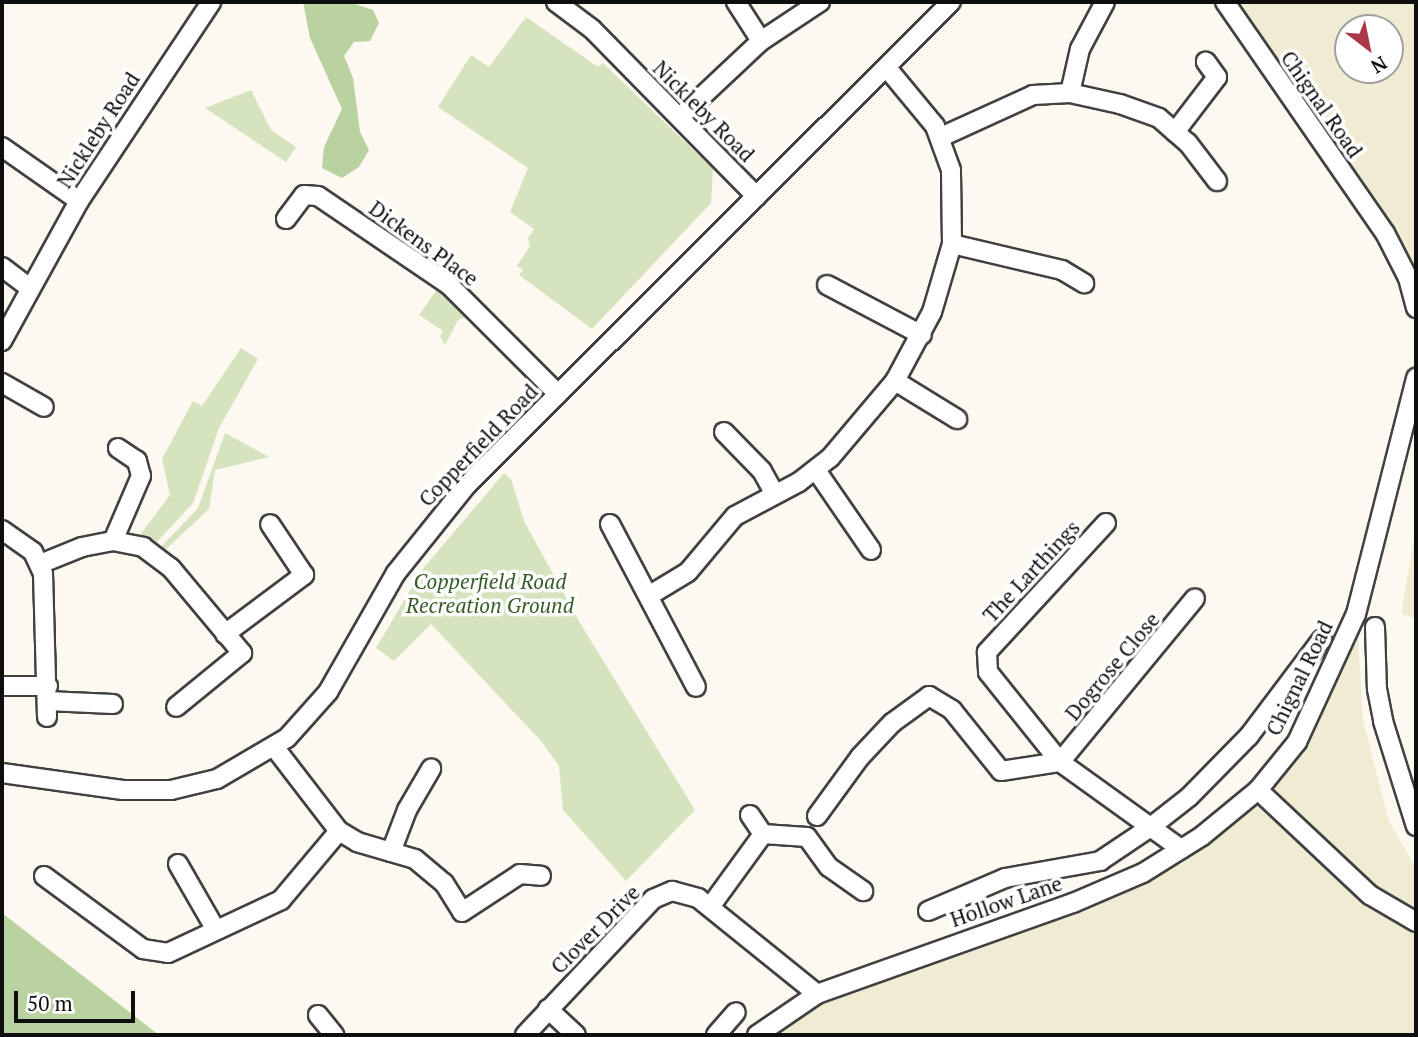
<!DOCTYPE html>
<html>
<head>
<meta charset="utf-8">
<style>
	body { margin:0 }
	#map { position:relative; width:1418px; height:1037px; overflow:hidden; background:#fdf9f0; font-family:"PT Serif",serif }
	div>[style] { position:absolute }
	.farmland>* { inset:0; background:#f0ebd3 }
	.green>* { inset:0; background:#d5e3be }
	.forest>* { inset:0; background:#bad29f }
	.roads { filter:drop-shadow(2px 0 #414141) drop-shadow(-2px 0 #414141) drop-shadow(0 2px #414141) drop-shadow(0 -2px #414141) }
	.minor>* { height:18px; margin:-9px; padding:0 9px; transform-origin:9px; border-radius:9px; background:#fff }
	span { translate:-50% -50%; white-space:nowrap; text-align:center; line-height:1.15; -webkit-text-stroke:7px #fff; paint-order:stroke }
	.street-label { font-size:21px; color:#0e0e0e }
	.park-label { font-size:21px; color:#365d26; font-style:italic }
	.frame { position:absolute; inset:0; border:4px solid #0e0e0e; pointer-events:none }
	.north { position:absolute; left:1334px; top:14px; width:70px; height:70px; box-sizing:border-box; background:#fff; border:2px solid #9f9f9f; border-radius:50%; rotate:148deg; font-size:19px; font-weight:700; line-height:28px; text-align:center; color:#0e0e0e }
	.north::after { content:''; display:block; margin:auto; width:24px; height:32px; background:#ab3847; clip-path:polygon(50% 0,100% 100%,50% 72%,0 100%) }
	.scale { position:absolute; left:14px; top:991px; width:121px; height:32px; box-sizing:border-box; border:4px solid #0e0e0e; border-top:0; padding-left:9px; font-size:21px; line-height:24px; white-space:nowrap; color:#0e0e0e; -webkit-text-stroke:5px #fff; paint-order:stroke }
</style>
</head>
<body>
<div id="map">
	<div class="farmland">
		<div style="clip-path:polygon(evenodd,1239px 2px,1416px 2px,1416px 272px,1379px 207px,1239px 2px,1348px 28px,1390px 28px,1390px 70px,1348px 70px,1348px 28px)"></div>
		<div style="clip-path:polygon(1416px 526px,1416px 619px,1401px 614px)"></div>
		<div style="clip-path:polygon(1358px 635px,1363px 720px,1389px 822px,1416px 868px,1416px 1035px,771px 1035px,820px 1002px,952px 949px,1104px 899px,1183px 863px,1226px 831px,1269px 786px)"></div>
	</div>
	<div class="green">
		<div style="clip-path:polygon(526px 17px,598px 67px,603px 63px,713px 169px,711px 203px,592px 329px,519px 275px,523px 270px,517px 266px,530px 246px,528px 238px,534px 229px,510px 212px,528px 168px,438px 107px,471px 55px,489px 67px)"></div>
		<div style="clip-path:polygon(251px 90px,271px 130px,296px 147px,286px 162px,205px 108px)"></div>
		<div style="clip-path:polygon(438px 288px,466px 317px,458px 320px,445px 345px,440px 337px,443px 331px,419px 315px)"></div>
		<div style="clip-path:polygon(241px 348px,258px 359px,219px 428px,193px 503px,155px 544px,140px 535px,170px 495px,162px 459px,193px 401px,202px 406px)"></div>
		<div style="clip-path:polygon(225px 433px,269px 457px,215px 470px,209px 509px,165px 550px,161px 547px,198px 508px)"></div>
		<div style="clip-path:polygon(504px 473px,511px 479px,524px 521px,580px 623px,695px 810px,626px 881px,563px 810px,559px 766px,541px 741px,431px 624px,394px 661px,376px 648px,422px 570px)"></div>
	</div>
	<div class="forest">
		<div style="clip-path:polygon(303px 2px,349px 2px,373px 10px,379px 23px,370px 41px,354px 42px,344px 56px,353px 78px,360px 132px,369px 150px,359px 167px,342px 178px,322px 168px,324px 147px,342px 109px,310px 38px)"></div>
		<div style="clip-path:polygon(2px 913px,159px 1035px,2px 1035px)"></div>
	</div>
	<div class="roads">
		<div class="minor">
			<div style="left:556px;top:2px;width:45px;rotate:36.9deg"></div>
			<div style="left:592px;top:29px;width:235px;rotate:45.5deg"></div>
			<div style="left:736px;top:2px;width:46px;rotate:57.3deg"></div>
			<div style="left:1225px;top:2px;width:281px;rotate:55.3deg"></div>
			<div style="left:1385px;top:233px;width:51px;rotate:62.9deg"></div>
			<div style="left:1408px;top:278px;width:31px;rotate:75deg"></div>
			<div style="left:1070px;top:93px;width:45px;rotate:-77.2deg"></div>
			<div style="left:1080px;top:49px;width:53px;rotate:-62deg"></div>
			<div style="left:680px;top:117px;width:111px;rotate:-43.2deg"></div>
			<div style="left:761px;top:41px;width:71px;rotate:-33.5deg"></div>
			<div style="left:1175px;top:132px;width:69px;rotate:-52.6deg"></div>
			<div style="left:1217px;top:77px;width:19px;rotate:-126deg"></div>
			<div style="left:941px;top:137px;width:101px;rotate:-24.5deg"></div>
			<div style="left:1033px;top:95px;width:37px;rotate:-3deg"></div>
			<div style="left:1070px;top:93px;width:51px;rotate:12.4deg"></div>
			<div style="left:1120px;top:104px;width:41px;rotate:19.7deg"></div>
			<div style="left:1159px;top:118px;width:38px;rotate:41deg"></div>
			<div style="left:1188px;top:143px;width:48px;rotate:52.7deg"></div>
			<div style="left:2px;top:147px;width:94px;rotate:35deg"></div>
			<div style="left:286px;top:219px;width:30px;rotate:-53deg"></div>
			<div style="left:304px;top:195px;width:14px;rotate:4deg"></div>
			<div style="left:318px;top:196px;width:158px;rotate:34.2deg"></div>
			<div style="left:449px;top:285px;width:154px;rotate:45deg"></div>
			<div style="left:952px;top:244px;width:113px;rotate:13.3deg"></div>
			<div style="left:1062px;top:270px;width:26px;rotate:31deg"></div>
			<div style="left:2px;top:267px;width:35px;rotate:37deg"></div>
			<div style="left:827px;top:285px;width:107px;rotate:27.8deg"></div>
			<div style="left:2px;top:341px;width:160px;rotate:-61.2deg"></div>
			<div style="left:79px;top:201px;width:239px;rotate:-56.4deg"></div>
			<div style="left:895px;top:381px;width:73px;rotate:31.5deg"></div>
			<div style="left:2px;top:383px;width:48px;rotate:29.7deg"></div>
			<div style="left:724px;top:432px;width:54px;rotate:45.7deg"></div>
			<div style="left:762px;top:471px;width:26px;rotate:61deg"></div>
			<div style="left:816px;top:470px;width:97px;rotate:55.5deg"></div>
			<div style="left:1106px;top:523px;width:176px;rotate:132.7deg"></div>
			<div style="left:987px;top:652px;width:20px;rotate:87deg"></div>
			<div style="left:988px;top:672px;width:115px;rotate:51.3deg"></div>
			<div style="left:1060px;top:762px;width:149px;rotate:35.7deg"></div>
			<div style="left:610px;top:524px;width:184px;rotate:62.2deg"></div>
			<div style="left:2px;top:530px;width:38px;rotate:35deg"></div>
			<div style="left:33px;top:552px;width:23px;rotate:65deg"></div>
			<div style="left:43px;top:573px;width:144px;rotate:88.4deg"></div>
			<div style="left:113px;top:541px;width:71px;rotate:-66.7deg"></div>
			<div style="left:141px;top:476px;width:16px;rotate:-105deg"></div>
			<div style="left:137px;top:461px;width:23px;rotate:-146deg"></div>
			<div style="left:40px;top:564px;width:45px;rotate:-22deg"></div>
			<div style="left:82px;top:547px;width:32px;rotate:-11deg"></div>
			<div style="left:113px;top:541px;width:31px;rotate:11deg"></div>
			<div style="left:143px;top:547px;width:35px;rotate:37deg"></div>
			<div style="left:171px;top:568px;width:111px;rotate:50.1deg"></div>
			<div style="left:242px;top:653px;width:85px;rotate:140.7deg"></div>
			<div style="left:650px;top:595px;width:44px;rotate:-31.2deg"></div>
			<div style="left:688px;top:572px;width:73px;rotate:-50deg"></div>
			<div style="left:735px;top:516px;width:72px;rotate:-28deg"></div>
			<div style="left:799px;top:482px;width:39px;rotate:-38deg"></div>
			<div style="left:830px;top:458px;width:101px;rotate:-49.8deg"></div>
			<div style="left:895px;top:381px;width:78px;rotate:-61.8deg"></div>
			<div style="left:932px;top:312px;width:71px;rotate:-73.6deg"></div>
			<div style="left:952px;top:244px;width:74px;rotate:-90.8deg"></div>
			<div style="left:951px;top:170px;width:47px;rotate:-110deg"></div>
			<div style="left:935px;top:126px;width:75px;rotate:-129.6deg"></div>
			<div style="left:1375px;top:627px;width:62px;rotate:88.2deg"></div>
			<div style="left:1377px;top:689px;width:33px;rotate:79deg"></div>
			<div style="left:1383px;top:721px;width:110px;rotate:72.6deg"></div>
			<div style="left:225px;top:634px;width:99px;rotate:-36.8deg"></div>
			<div style="left:304px;top:575px;width:61px;rotate:-123.7deg"></div>
			<div style="left:2px;top:686px;width:46px"></div>
			<div style="left:47px;top:701px;width:66px;rotate:2.6deg"></div>
			<div style="left:275px;top:748px;width:105px;rotate:52.4deg"></div>
			<div style="left:339px;top:831px;width:21px;rotate:31deg"></div>
			<div style="left:357px;top:842px;width:60px;rotate:16.3deg"></div>
			<div style="left:415px;top:859px;width:38px;rotate:40deg"></div>
			<div style="left:444px;top:883px;width:34px;rotate:58deg"></div>
			<div style="left:462px;top:912px;width:69px;rotate:-33.2deg"></div>
			<div style="left:520px;top:874px;width:21px;rotate:5deg"></div>
			<div style="left:2px;top:773px;width:122px;rotate:8deg"></div>
			<div style="left:123px;top:790px;width:48px"></div>
			<div style="left:171px;top:790px;width:47px;rotate:-13.4deg"></div>
			<div style="left:217px;top:779px;width:81px;rotate:-30.4deg"></div>
			<div style="left:287px;top:738px;width:62px;rotate:-48.3deg"></div>
			<div style="left:328px;top:692px;width:137px;rotate:-60.3deg"></div>
			<div style="left:396px;top:573px;width:112px;rotate:-51.2deg"></div>
			<div style="left:466px;top:486px;width:685px;rotate:-44.94deg"></div>
			<div style="left:1258px;top:790px;width:154px;rotate:43.2deg"></div>
			<div style="left:1370px;top:895px;width:53px;rotate:30.4deg"></div>
			<div style="left:750px;top:815px;width:23px;rotate:56deg"></div>
			<div style="left:817px;top:816px;width:73px;rotate:-53.9deg"></div>
			<div style="left:860px;top:757px;width:47px;rotate:-46.7deg"></div>
			<div style="left:892px;top:723px;width:46px;rotate:-36.1deg"></div>
			<div style="left:929px;top:696px;width:27px;rotate:31deg"></div>
			<div style="left:952px;top:710px;width:78px;rotate:51.2deg"></div>
			<div style="left:1001px;top:771px;width:60px;rotate:-8.7deg"></div>
			<div style="left:1060px;top:762px;width:212px;rotate:-50.5deg"></div>
			<div style="left:391px;top:852px;width:45px;rotate:-69.1deg"></div>
			<div style="left:407px;top:810px;width:48px;rotate:-59.7deg"></div>
			<div style="left:178px;top:864px;width:76px;rotate:60.1deg"></div>
			<div style="left:44px;top:876px;width:123px;rotate:36.4deg"></div>
			<div style="left:143px;top:949px;width:25px;rotate:9deg"></div>
			<div style="left:168px;top:953px;width:125px;rotate:-25.1deg"></div>
			<div style="left:281px;top:900px;width:90px;rotate:-50deg"></div>
			<div style="left:710px;top:907px;width:90px;rotate:-54deg"></div>
			<div style="left:763px;top:834px;width:44px;rotate:3.9deg"></div>
			<div style="left:807px;top:837px;width:37px;rotate:54deg"></div>
			<div style="left:829px;top:867px;width:42px;rotate:35.2deg"></div>
			<div style="left:928px;top:911px;width:84px;rotate:-23.2deg"></div>
			<div style="left:1005px;top:878px;width:97px;rotate:-10.1deg"></div>
			<div style="left:1100px;top:861px;width:63px;rotate:-33.9deg"></div>
			<div style="left:1152px;top:826px;width:47px;rotate:-38.1deg"></div>
			<div style="left:1189px;top:797px;width:86px;rotate:-45.5deg"></div>
			<div style="left:1249px;top:736px;width:121px;rotate:-53deg"></div>
			<div style="left:548px;top:1009px;width:38px;rotate:43deg"></div>
			<div style="left:318px;top:1015px;width:26px;rotate:51deg"></div>
			<div style="left:525px;top:1035px;width:187px;rotate:-46.7deg"></div>
			<div style="left:653px;top:899px;width:21px;rotate:-23deg"></div>
			<div style="left:672px;top:891px;width:27px;rotate:15deg"></div>
			<div style="left:698px;top:898px;width:153px;rotate:38.9deg"></div>
			<div style="left:716px;top:1035px;width:30px;rotate:-49deg"></div>
			<div style="left:757px;top:1035px;width:73px;rotate:-34.3deg"></div>
			<div style="left:817px;top:994px;width:272px;rotate:-19.6deg"></div>
			<div style="left:1073px;top:903px;width:76px;rotate:-23.2deg"></div>
			<div style="left:1143px;top:873px;width:70px;rotate:-32.1deg"></div>
			<div style="left:1202px;top:836px;width:72px;rotate:-39.4deg"></div>
			<div style="left:1258px;top:790px;width:62px;rotate:-50.9deg"></div>
			<div style="left:1297px;top:742px;width:141px;rotate:-65.3deg"></div>
			<div style="left:1356px;top:614px;width:244px;rotate:-75.7deg"></div>
		</div>
	</div>
	<div class="street-label">
		<span style="left:1322px;top:104px;rotate:55deg">Chignal Road</span>
		<span style="left:704px;top:111px;rotate:45deg">Nickleby Road</span>
		<span style="left:98px;top:130px;rotate:-57deg">Nickleby Road</span>
		<span style="left:424px;top:243px;rotate:36deg">Dickens Place</span>
		<span style="left:478px;top:445px;rotate:-46deg">Copperfield Road</span>
		<span style="left:1031px;top:571px;rotate:-47deg">The Larthings</span>
		<span style="left:1112px;top:666px;rotate:-50deg">Dogrose Close</span>
		<span style="left:1299px;top:678px;rotate:-64deg">Chignal Road</span>
		<span style="left:1006px;top:901px;rotate:-19deg">Hollow Lane</span>
		<span style="left:595px;top:929px;rotate:-45deg">Clover Drive</span>
	</div>
	<div class="park-label">
		<span style="left:490px;top:593px">Copperfield Road<br>Recreation Ground</span>
	</div>
	<div class="frame"></div>
	<div class="north">N</div>
	<div class="scale">50 m</div>
</div>
</body>
</html>
